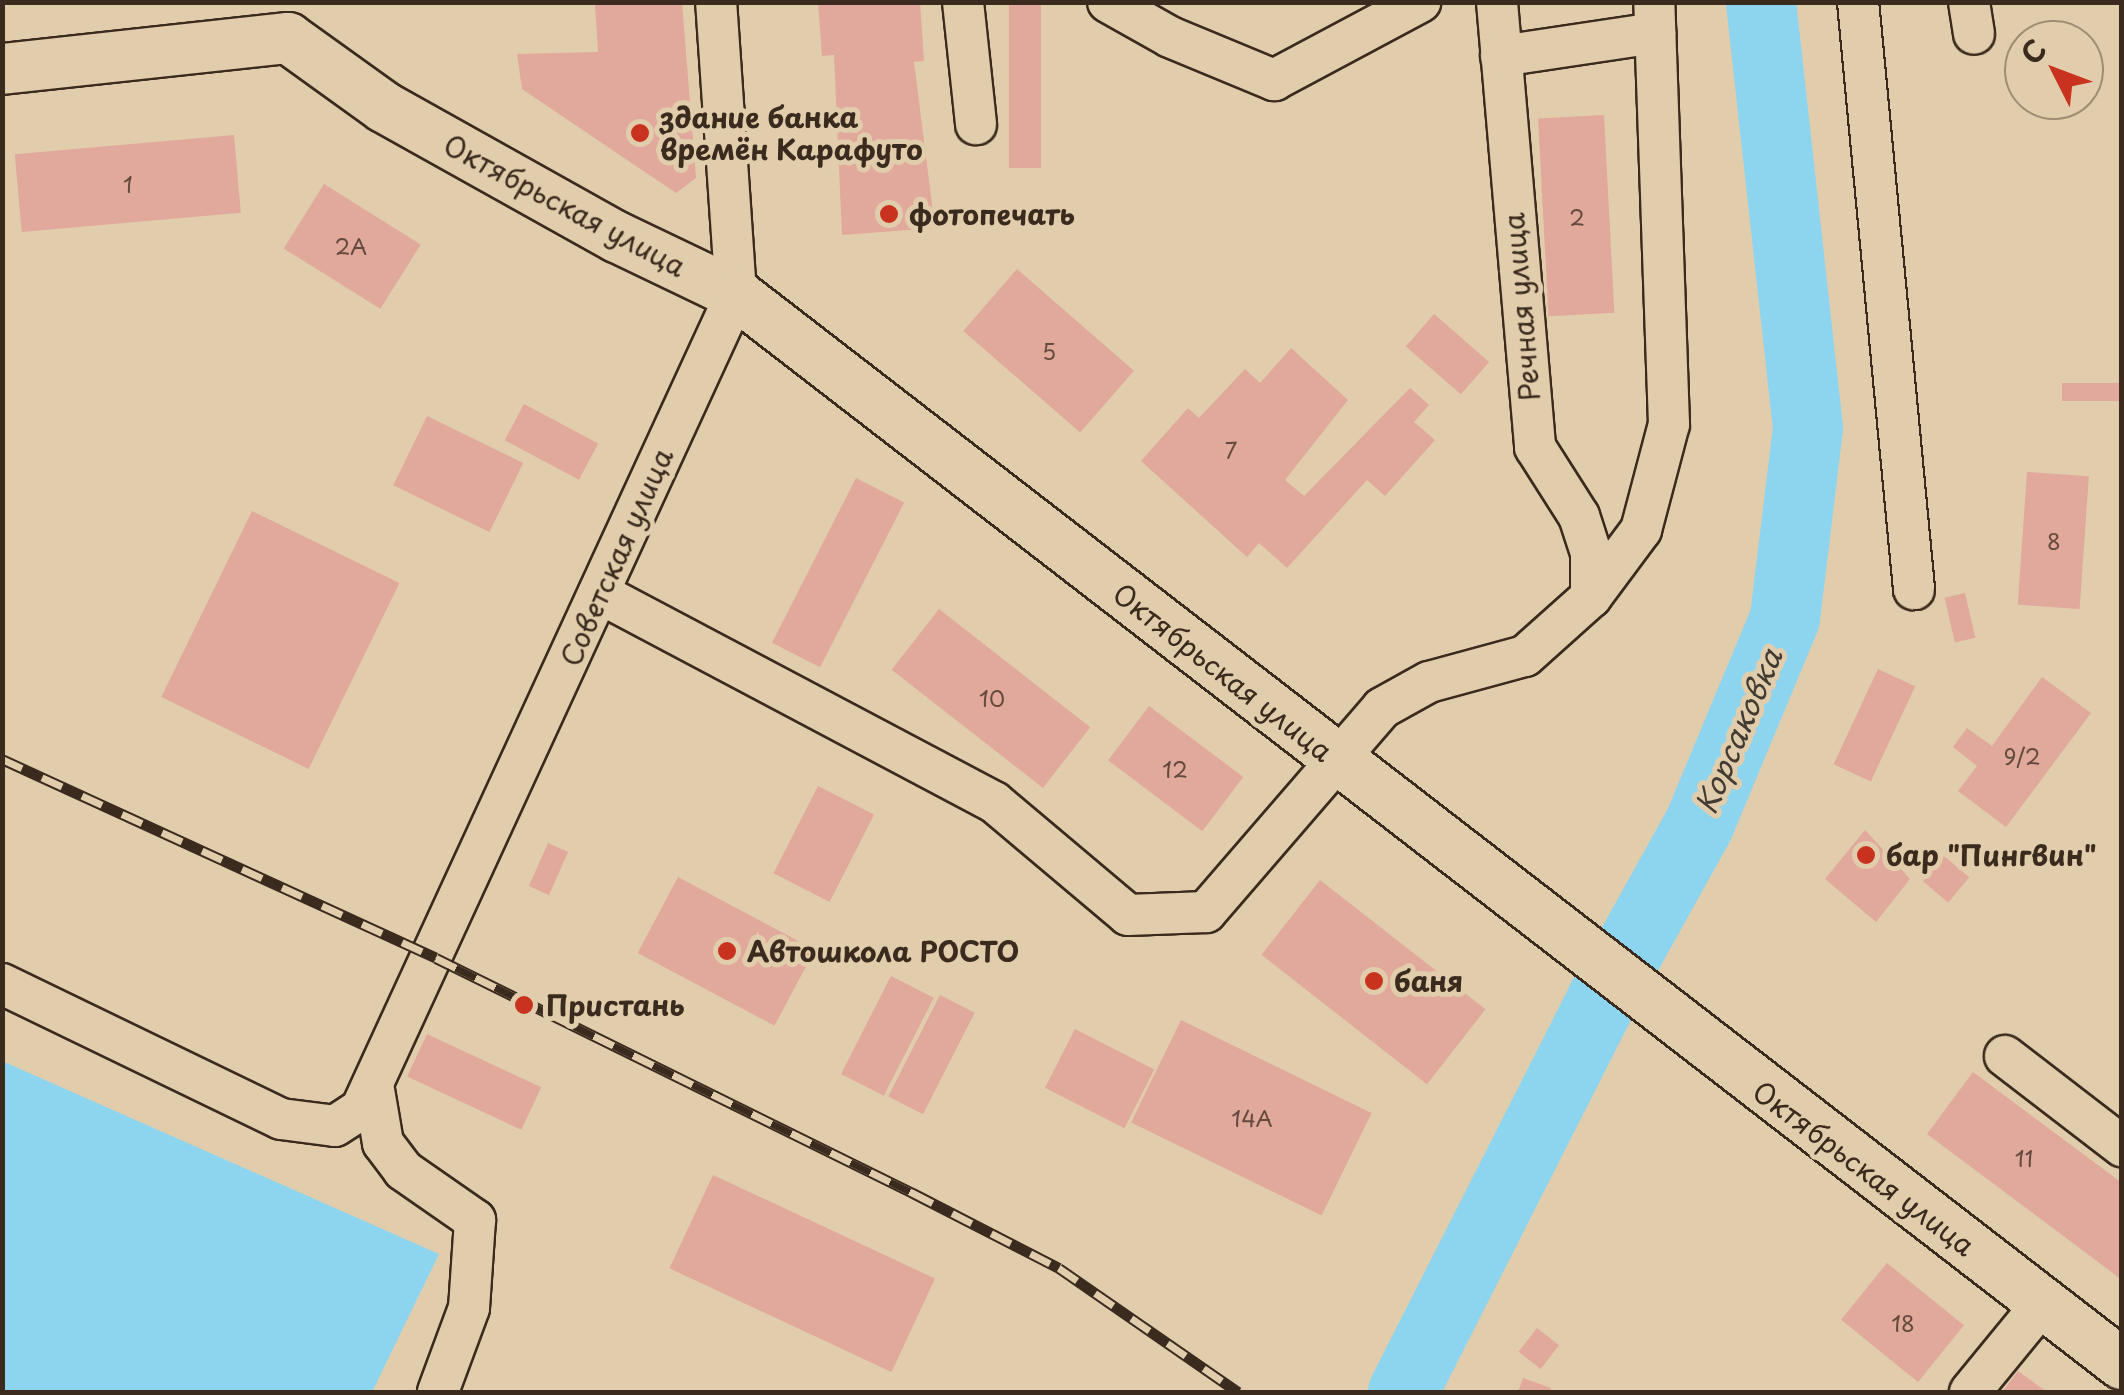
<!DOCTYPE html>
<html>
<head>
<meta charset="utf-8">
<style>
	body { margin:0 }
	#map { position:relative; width:2124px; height:1395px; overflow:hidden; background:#e1cdac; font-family:"Playpen Sans",sans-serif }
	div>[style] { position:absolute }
	.water>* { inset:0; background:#8dd4ef }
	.river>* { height:70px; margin:-35px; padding:0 35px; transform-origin:35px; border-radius:35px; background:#8dd4ef }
	.building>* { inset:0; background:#e1a89c; transform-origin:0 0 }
	.roads { filter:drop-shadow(2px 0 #3b2a1e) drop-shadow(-2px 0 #3b2a1e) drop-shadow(0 2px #3b2a1e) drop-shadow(0 -2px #3b2a1e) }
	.minor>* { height:40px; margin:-20px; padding:0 20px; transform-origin:20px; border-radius:20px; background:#e1cdac }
	.major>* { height:50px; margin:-25px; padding:0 25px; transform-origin:25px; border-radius:25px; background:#e1cdac }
	.rail>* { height:11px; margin-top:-5.5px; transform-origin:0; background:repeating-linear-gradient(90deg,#e1cdac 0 22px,#3b2a1e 0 44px); box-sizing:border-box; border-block:2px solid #3b2a1e }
	.dots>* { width:28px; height:28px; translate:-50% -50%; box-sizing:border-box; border:5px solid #e1cdac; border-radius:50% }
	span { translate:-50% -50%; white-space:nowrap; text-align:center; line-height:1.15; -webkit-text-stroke:10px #e1cdac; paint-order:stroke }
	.number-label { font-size:22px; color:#644a3e }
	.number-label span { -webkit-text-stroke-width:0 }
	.poi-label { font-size:28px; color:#3b2a1e; font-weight:700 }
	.left { translate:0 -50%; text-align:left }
	.street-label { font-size:28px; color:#3b2a1e }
	.water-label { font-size:30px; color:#433b33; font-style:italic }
	.frame { position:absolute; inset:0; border:5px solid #3b2a1e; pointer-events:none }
	.north { position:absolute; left:2004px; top:20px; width:100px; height:100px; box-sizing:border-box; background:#e1cdac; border:2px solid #9f8c73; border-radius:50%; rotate:312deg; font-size:28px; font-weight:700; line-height:40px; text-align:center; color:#3b2a1e }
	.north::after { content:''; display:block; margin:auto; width:35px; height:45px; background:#c8321e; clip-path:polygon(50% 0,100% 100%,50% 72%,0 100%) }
</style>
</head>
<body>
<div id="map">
	<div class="water">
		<div style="clip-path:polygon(2px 1061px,439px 1254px,372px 1392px,3px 1392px)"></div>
	</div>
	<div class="river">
		<div style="left:1403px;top:1392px;width:438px;rotate:-63.1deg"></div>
		<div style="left:1601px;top:1001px;width:201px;rotate:-60.9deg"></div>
		<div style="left:1699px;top:825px;width:224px;rotate:-67.4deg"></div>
		<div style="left:1785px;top:618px;width:191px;rotate:-83.1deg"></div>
		<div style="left:1808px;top:428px;width:429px;rotate:-96.3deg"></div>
	</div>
	<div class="building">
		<div style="clip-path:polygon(682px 2px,696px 178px,676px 193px,522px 89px,517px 54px,598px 52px,595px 5px)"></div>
		<div style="clip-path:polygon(818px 2px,920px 2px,924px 61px,914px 62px,935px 228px,842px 235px,834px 55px,822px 56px)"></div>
		<div style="left:1009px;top:2px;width:32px;height:166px"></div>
		<div style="left:1604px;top:115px;width:198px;height:66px;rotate:87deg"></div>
		<div style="left:234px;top:135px;width:78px;height:220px;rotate:85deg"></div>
		<div style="left:324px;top:184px;width:114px;height:76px;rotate:32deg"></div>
		<div style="left:1017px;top:269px;width:155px;height:82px;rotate:41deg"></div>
		<div style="left:1434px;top:314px;width:73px;height:43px;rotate:41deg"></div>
		<div style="clip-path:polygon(1291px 348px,1348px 400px,1285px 480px,1304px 496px,1410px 388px,1429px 405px,1414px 422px,1435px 440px,1385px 496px,1367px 480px,1287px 568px,1259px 543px,1247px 557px,1141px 461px,1188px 408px,1199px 418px,1245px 369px,1260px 383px)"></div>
		<div style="left:2122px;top:383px;width:18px;height:60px;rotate:90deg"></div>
		<div style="left:524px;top:404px;width:84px;height:41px;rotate:28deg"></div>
		<div style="left:427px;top:416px;width:107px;height:77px;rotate:26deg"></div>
		<div style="left:2027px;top:472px;width:62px;height:133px;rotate:4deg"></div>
		<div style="left:856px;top:478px;width:54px;height:185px;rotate:27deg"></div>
		<div style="left:252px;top:511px;width:164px;height:207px;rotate:26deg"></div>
		<div style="left:1965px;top:593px;width:46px;height:21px;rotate:77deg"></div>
		<div style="left:939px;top:609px;width:192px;height:77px;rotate:38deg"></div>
		<div style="left:1878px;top:669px;width:41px;height:105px;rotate:25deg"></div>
		<div style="clip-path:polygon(2042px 677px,2091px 713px,2006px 827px,1958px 791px,1977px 766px,1953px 747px,1967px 728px,1992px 746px)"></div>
		<div style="left:1149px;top:706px;width:118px;height:68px;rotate:37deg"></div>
		<div style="left:818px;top:786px;width:63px;height:98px;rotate:27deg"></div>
		<div style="clip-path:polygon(1865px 830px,1910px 879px,1876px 922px,1825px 879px)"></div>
		<div style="left:548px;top:843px;width:22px;height:47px;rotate:24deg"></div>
		<div style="left:1944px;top:856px;width:33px;height:33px;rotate:40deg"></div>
		<div style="left:678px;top:877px;width:155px;height:86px;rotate:28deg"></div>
		<div style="left:1320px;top:880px;width:210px;height:95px;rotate:38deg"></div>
		<div style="left:891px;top:976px;width:48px;height:110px;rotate:27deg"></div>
		<div style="left:940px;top:995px;width:39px;height:114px;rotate:27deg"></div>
		<div style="left:1181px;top:1020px;width:212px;height:114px;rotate:26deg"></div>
		<div style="left:1075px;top:1029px;width:89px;height:66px;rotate:27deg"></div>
		<div style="left:427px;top:1034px;width:126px;height:47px;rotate:25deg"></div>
		<div style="clip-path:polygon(1973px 1072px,2122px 1183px,2122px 1280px,1927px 1134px)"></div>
		<div style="left:713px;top:1175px;width:245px;height:103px;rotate:25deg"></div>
		<div style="left:1887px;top:1263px;width:99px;height:73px;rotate:39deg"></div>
		<div style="left:1537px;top:1328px;width:28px;height:30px;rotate:38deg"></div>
		<div style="clip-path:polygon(2018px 1371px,2047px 1392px,2002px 1392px)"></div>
		<div style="clip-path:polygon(1523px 1378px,1551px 1388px,1550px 1392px,1518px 1392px)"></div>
	</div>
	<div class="roads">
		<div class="minor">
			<div style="left:963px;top:2px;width:123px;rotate:83.9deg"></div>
			<div style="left:1108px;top:2px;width:71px;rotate:29.4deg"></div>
			<div style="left:1170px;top:37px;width:113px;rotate:22.5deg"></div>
			<div style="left:1274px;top:80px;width:166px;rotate:-28.1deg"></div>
			<div style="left:1497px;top:2px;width:447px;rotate:85.1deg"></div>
			<div style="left:1535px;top:447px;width:82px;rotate:57.5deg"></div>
			<div style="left:1579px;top:516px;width:39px;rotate:72deg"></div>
			<div style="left:1591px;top:553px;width:44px;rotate:90deg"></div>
			<div style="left:1858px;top:2px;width:590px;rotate:84.55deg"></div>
			<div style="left:1969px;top:2px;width:32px;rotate:81deg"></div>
			<div style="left:1501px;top:56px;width:156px;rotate:-8.5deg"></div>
			<div style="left:599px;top:593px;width:447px;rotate:27.9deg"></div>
			<div style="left:994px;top:802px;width:175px;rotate:40.1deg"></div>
			<div style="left:1128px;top:915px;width:78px;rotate:-2.2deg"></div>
			<div style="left:1206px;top:912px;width:269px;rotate:-49.2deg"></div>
			<div style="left:1382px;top:708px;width:54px;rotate:-29deg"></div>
			<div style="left:1429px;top:682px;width:99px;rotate:-15.2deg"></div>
			<div style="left:1525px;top:656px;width:89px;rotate:-41.8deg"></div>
			<div style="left:1591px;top:597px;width:84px;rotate:-53.3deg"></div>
			<div style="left:1641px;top:530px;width:110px;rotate:-75.2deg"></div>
			<div style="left:1669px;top:424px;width:422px;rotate:-92deg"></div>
			<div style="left:2px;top:984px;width:310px;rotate:25.8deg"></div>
			<div style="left:281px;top:1119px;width:54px;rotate:7.4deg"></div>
			<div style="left:335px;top:1126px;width:31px;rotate:-33deg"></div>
			<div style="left:361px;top:1109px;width:897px;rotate:-65.29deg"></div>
			<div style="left:736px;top:294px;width:293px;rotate:-93.9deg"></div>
			<div style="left:2005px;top:1056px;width:148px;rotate:37.6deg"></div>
			<div style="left:373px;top:1084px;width:60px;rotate:80.4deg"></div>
			<div style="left:383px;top:1143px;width:34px;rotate:53deg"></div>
			<div style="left:403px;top:1170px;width:88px;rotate:34.8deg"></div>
			<div style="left:475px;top:1220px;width:88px;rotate:93.9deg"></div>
			<div style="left:469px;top:1308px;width:90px;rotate:110.3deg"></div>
			<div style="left:1970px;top:1392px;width:114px;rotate:-50.7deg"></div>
		</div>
		<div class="major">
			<div style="left:288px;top:38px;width:118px;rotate:35.7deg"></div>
			<div style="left:384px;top:107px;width:267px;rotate:29.2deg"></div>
			<div style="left:617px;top:237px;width:132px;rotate:25.6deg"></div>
			<div style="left:736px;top:294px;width:1751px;rotate:37.67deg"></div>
			<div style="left:2px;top:69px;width:288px;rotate:-6.2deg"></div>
		</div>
	</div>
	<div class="rail">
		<div style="left:2px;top:759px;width:477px;rotate:24.6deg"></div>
		<div style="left:436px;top:958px;width:532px;rotate:26.23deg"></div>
		<div style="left:913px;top:1193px;width:164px;rotate:27.2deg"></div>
		<div style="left:1059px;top:1268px;width:218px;rotate:34.7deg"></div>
	</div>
	<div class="dots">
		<div style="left:640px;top:133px;background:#c8321e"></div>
		<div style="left:889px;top:214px;background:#c8321e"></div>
		<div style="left:1866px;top:855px;background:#c8321e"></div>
		<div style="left:727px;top:951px;background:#c8321e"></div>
		<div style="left:1374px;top:981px;background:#c8321e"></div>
		<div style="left:524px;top:1005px;background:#c8321e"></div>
	</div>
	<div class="number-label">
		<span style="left:128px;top:184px">1</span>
		<span style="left:1577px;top:217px">2</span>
		<span style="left:351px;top:246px">2А</span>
		<span style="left:1049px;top:351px">5</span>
		<span style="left:1231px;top:450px">7</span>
		<span style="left:2054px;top:541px">8</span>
		<span style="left:992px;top:698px">10</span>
		<span style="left:2022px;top:756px">9/2</span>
		<span style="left:1175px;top:769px">12</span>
		<span style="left:1252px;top:1118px">14А</span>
		<span style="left:2024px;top:1158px">11</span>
		<span style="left:1903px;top:1323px">18</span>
	</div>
	<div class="poi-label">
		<span class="left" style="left:660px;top:133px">здание банка<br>времён Карафуто</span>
		<span class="left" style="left:909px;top:214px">фотопечать</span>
		<span class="left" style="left:1886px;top:855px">бар "Пингвин"</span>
		<span class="left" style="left:747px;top:951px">Автошкола РОСТО</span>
		<span class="left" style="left:1394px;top:981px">баня</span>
		<span class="left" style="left:546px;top:1005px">Пристань</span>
	</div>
	<div class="street-label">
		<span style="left:565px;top:205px;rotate:28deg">Октябрьская улица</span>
		<span style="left:1521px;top:307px;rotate:-95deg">Речная улица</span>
		<span style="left:616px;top:557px;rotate:-66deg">Советская улица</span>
		<span style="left:1223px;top:672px;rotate:38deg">Октябрьская улица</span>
		<span style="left:1864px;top:1168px;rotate:37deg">Октябрьская улица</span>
	</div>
	<div class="water-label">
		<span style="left:1738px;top:731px;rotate:-67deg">Корсаковка</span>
	</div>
	<div class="frame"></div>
	<div class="north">С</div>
</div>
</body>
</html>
